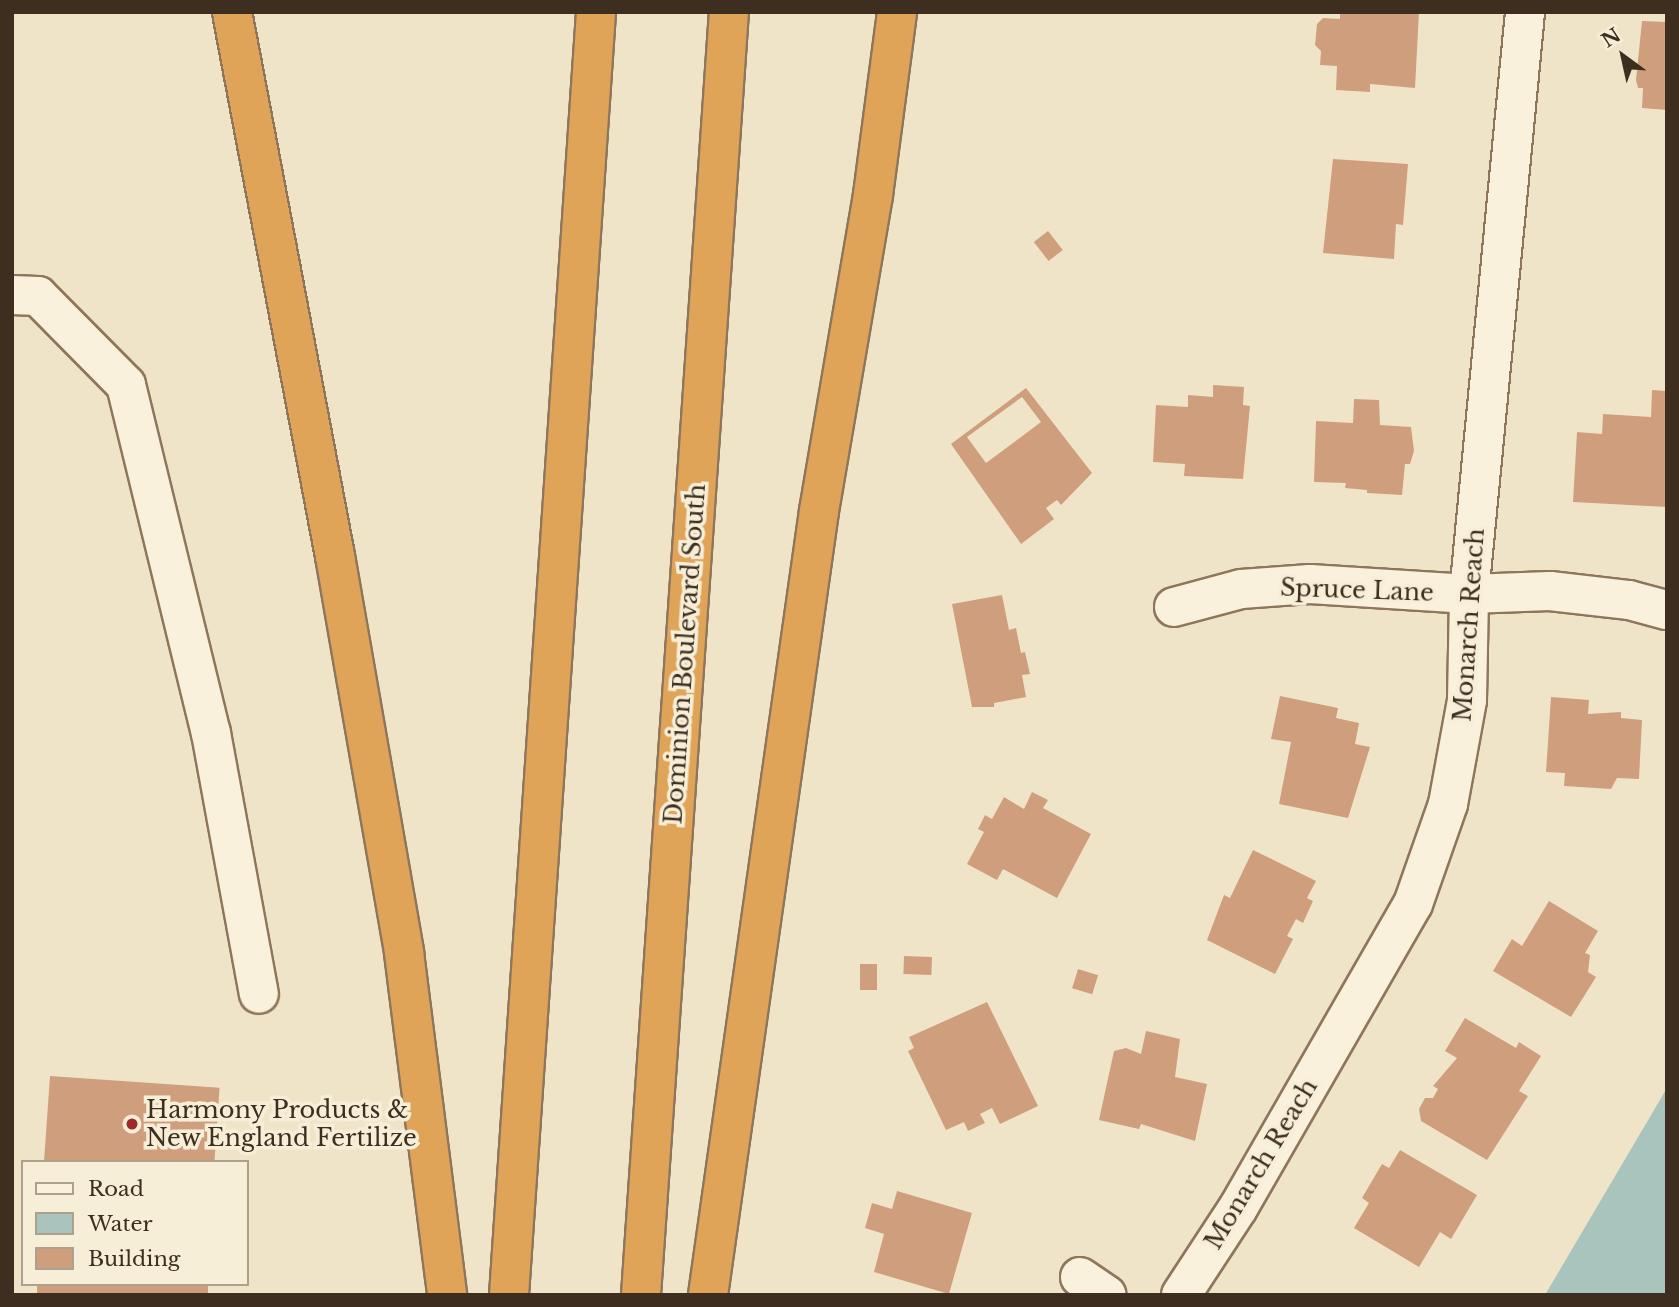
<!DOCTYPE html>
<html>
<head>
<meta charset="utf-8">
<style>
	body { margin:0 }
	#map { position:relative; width:1679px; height:1307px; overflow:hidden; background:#f0e4c8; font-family:"Libre Baskerville",serif }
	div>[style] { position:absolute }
	.water>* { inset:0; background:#a9c4bc }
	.building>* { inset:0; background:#cf9f7d; transform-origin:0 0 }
	.roads { filter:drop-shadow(2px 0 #8d765c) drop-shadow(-2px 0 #8d765c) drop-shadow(0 2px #8d765c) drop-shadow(0 -2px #8d765c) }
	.minor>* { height:38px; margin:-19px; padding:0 19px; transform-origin:19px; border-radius:19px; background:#faf1dc }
	.highway>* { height:38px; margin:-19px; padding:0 19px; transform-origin:19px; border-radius:19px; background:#e0a458 }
	.dots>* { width:19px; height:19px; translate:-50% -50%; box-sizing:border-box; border:4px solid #f7eed8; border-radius:50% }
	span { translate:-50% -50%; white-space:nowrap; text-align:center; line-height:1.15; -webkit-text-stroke:7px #f7eed8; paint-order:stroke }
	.street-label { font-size:24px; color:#3d2e20 }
	.poi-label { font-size:24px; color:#3d2e20 }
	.left { translate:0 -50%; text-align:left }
	.frame { position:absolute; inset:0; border:14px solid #3d2e20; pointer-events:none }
	.legend { position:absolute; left:21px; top:1160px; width:228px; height:126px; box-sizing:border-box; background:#f7eed8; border:2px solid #ada18e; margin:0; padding:9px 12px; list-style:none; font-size:21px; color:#3d2e20 }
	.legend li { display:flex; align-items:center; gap:14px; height:35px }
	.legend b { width:35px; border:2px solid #ada18e }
	.north { position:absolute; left:1588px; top:21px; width:70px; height:70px; -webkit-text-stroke:5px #f7eed8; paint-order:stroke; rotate:327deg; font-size:19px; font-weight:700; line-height:28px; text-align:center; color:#3d2e20 }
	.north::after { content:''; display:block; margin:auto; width:24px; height:32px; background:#3d2e20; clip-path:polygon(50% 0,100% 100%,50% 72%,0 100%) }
</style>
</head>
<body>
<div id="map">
	<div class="water">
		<div style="clip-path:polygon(1667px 1088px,1667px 1295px,1545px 1295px)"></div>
	</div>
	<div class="building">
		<div style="clip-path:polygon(1340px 12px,1419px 12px,1415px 88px,1370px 84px,1370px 92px,1336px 90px,1337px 66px,1320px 65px,1321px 51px,1315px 45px,1317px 24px,1323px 18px,1340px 19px)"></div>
		<div style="clip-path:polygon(1642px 21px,1667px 22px,1667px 110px,1642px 108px,1643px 88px,1638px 88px,1636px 80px)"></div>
		<div style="clip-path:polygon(1333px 159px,1408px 164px,1403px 225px,1396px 224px,1394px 259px,1323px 253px)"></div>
		<div style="left:1048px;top:231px;width:24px;height:18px;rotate:52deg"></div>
		<div style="clip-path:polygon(1213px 385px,1244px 387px,1243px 405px,1250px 406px,1243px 479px,1184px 476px,1185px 464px,1153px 462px,1156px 405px,1188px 407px,1188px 395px,1213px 397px)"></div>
		<div style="clip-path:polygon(evenodd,1026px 388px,1092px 473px,1061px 505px,1057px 500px,1046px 508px,1054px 519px,1021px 544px,951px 444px,1026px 388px,1022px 397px,1041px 422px,986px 463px,967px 437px,1022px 397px)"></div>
		<div style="clip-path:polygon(1652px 390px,1667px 391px,1667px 507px,1573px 502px,1577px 432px,1602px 434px,1603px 414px,1651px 417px)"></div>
		<div style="clip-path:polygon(1354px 399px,1379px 400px,1380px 425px,1411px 427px,1414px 451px,1410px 464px,1405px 464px,1402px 495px,1367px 493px,1367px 490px,1345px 488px,1346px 483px,1314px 482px,1316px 421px,1353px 423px)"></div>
		<div style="clip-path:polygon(1002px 595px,1009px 630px,1016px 628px,1021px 653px,1025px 652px,1030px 674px,1022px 675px,1026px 697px,994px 703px,994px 707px,972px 707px,952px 604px)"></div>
		<div style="clip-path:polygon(1280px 696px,1338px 708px,1336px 718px,1359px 723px,1355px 744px,1370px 747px,1348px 818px,1279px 804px,1291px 742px,1271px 739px)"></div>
		<div style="clip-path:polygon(1551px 697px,1589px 700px,1588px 714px,1621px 712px,1621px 718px,1642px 720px,1639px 779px,1617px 778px,1611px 789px,1564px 786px,1565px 773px,1546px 772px)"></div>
		<div style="clip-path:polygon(1032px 792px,1048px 800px,1043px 808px,1091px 834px,1057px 898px,1003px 869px,997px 880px,967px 864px,984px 832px,978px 829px,985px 815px,992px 819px,1004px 797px,1024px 809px)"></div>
		<div style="clip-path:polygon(1253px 850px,1316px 881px,1307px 898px,1313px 901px,1303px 923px,1296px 919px,1287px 936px,1293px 939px,1275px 974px,1207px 940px,1224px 895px,1230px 898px)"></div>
		<div style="clip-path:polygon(1549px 901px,1598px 931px,1585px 953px,1590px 955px,1588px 972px,1596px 977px,1571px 1017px,1493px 971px,1512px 939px,1522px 946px)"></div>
		<div style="left:904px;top:956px;width:28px;height:18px;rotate:2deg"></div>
		<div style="left:860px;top:964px;width:17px;height:26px"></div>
		<div style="left:1078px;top:969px;width:21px;height:20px;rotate:17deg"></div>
		<div style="clip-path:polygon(987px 1002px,1038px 1106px,1000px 1124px,992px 1108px,980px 1114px,985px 1123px,968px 1131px,964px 1122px,946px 1130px,908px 1051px,914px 1048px,909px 1037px)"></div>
		<div style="clip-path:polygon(1465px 1018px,1516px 1048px,1519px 1042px,1541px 1056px,1519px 1091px,1528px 1096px,1487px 1160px,1421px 1121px,1419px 1109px,1425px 1098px,1433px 1098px,1438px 1089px,1433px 1086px,1457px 1058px,1445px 1051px)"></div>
		<div style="clip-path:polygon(1146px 1031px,1180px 1039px,1175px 1077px,1207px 1084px,1195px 1141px,1141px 1124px,1139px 1129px,1099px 1120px,1114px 1051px,1126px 1048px,1141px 1054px)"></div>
		<div style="left:50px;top:1076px;width:170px;height:86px;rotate:4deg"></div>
		<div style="clip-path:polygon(1400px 1150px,1477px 1195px,1451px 1239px,1440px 1232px,1419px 1267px,1354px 1228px,1369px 1203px,1362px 1198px,1382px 1164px,1389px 1168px)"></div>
		<div style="clip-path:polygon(897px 1191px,972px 1213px,949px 1294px,874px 1272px,884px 1234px,865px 1228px,872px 1203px,892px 1209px)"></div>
		<div style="left:37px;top:1284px;width:171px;height:11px"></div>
	</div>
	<div class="roads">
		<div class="minor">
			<div style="left:12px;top:295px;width:26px;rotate:2deg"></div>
			<div style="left:38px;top:296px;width:125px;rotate:45.3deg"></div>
			<div style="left:126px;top:385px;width:358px;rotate:76.3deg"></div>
			<div style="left:211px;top:733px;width:265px;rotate:79.6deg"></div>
			<div style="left:1174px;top:607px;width:69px;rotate:-15deg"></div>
			<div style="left:1241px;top:589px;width:69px;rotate:-4.1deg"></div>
			<div style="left:1310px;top:584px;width:159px;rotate:3.6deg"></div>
			<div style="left:1469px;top:594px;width:81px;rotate:-2.1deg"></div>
			<div style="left:1550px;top:591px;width:80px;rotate:6.5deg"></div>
			<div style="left:1629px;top:600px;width:39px;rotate:15deg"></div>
			<div style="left:1080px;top:1277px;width:32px;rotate:34deg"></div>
			<div style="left:1181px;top:1295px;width:104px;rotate:-56.8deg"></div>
			<div style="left:1238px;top:1208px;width:351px;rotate:-60.1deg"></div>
			<div style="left:1413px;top:904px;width:106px;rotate:-70.7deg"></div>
			<div style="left:1448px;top:804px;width:106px;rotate:-79.6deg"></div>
			<div style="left:1467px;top:700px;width:106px;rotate:-88.9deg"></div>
			<div style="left:1469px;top:594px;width:585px;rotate:-84.5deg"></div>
		</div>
		<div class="highway">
			<div style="left:232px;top:12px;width:554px;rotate:79.28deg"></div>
			<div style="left:335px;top:556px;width:403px;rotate:80.1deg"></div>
			<div style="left:404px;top:953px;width:345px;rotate:82.8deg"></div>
			<div style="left:509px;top:1295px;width:1286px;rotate:-86.12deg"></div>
			<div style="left:641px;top:1295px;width:1286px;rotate:-86.08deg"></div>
			<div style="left:708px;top:1295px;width:792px;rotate:-81.94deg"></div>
			<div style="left:819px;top:511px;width:321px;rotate:-80.3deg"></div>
			<div style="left:873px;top:195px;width:185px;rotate:-82.5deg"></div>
		</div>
	</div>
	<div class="dots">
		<div style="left:132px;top:1124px;background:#9e2a2b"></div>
	</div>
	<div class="street-label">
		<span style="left:1357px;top:590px;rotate:2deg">Spruce Lane</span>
		<span style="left:1469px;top:625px;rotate:-86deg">Monarch Reach</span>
		<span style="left:685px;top:654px;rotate:-86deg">Dominion Boulevard South</span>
		<span style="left:1261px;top:1164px;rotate:-59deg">Monarch Reach</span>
	</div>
	<div class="poi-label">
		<span class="left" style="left:146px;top:1124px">Harmony Products &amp;<br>New England Fertilize</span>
	</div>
	<div class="frame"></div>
	<ul class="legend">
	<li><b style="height:9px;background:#faf1dc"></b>Road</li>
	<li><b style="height:19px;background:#a9c4bc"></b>Water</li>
	<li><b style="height:19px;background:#cf9f7d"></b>Building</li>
	</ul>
	<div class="north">N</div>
</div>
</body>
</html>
